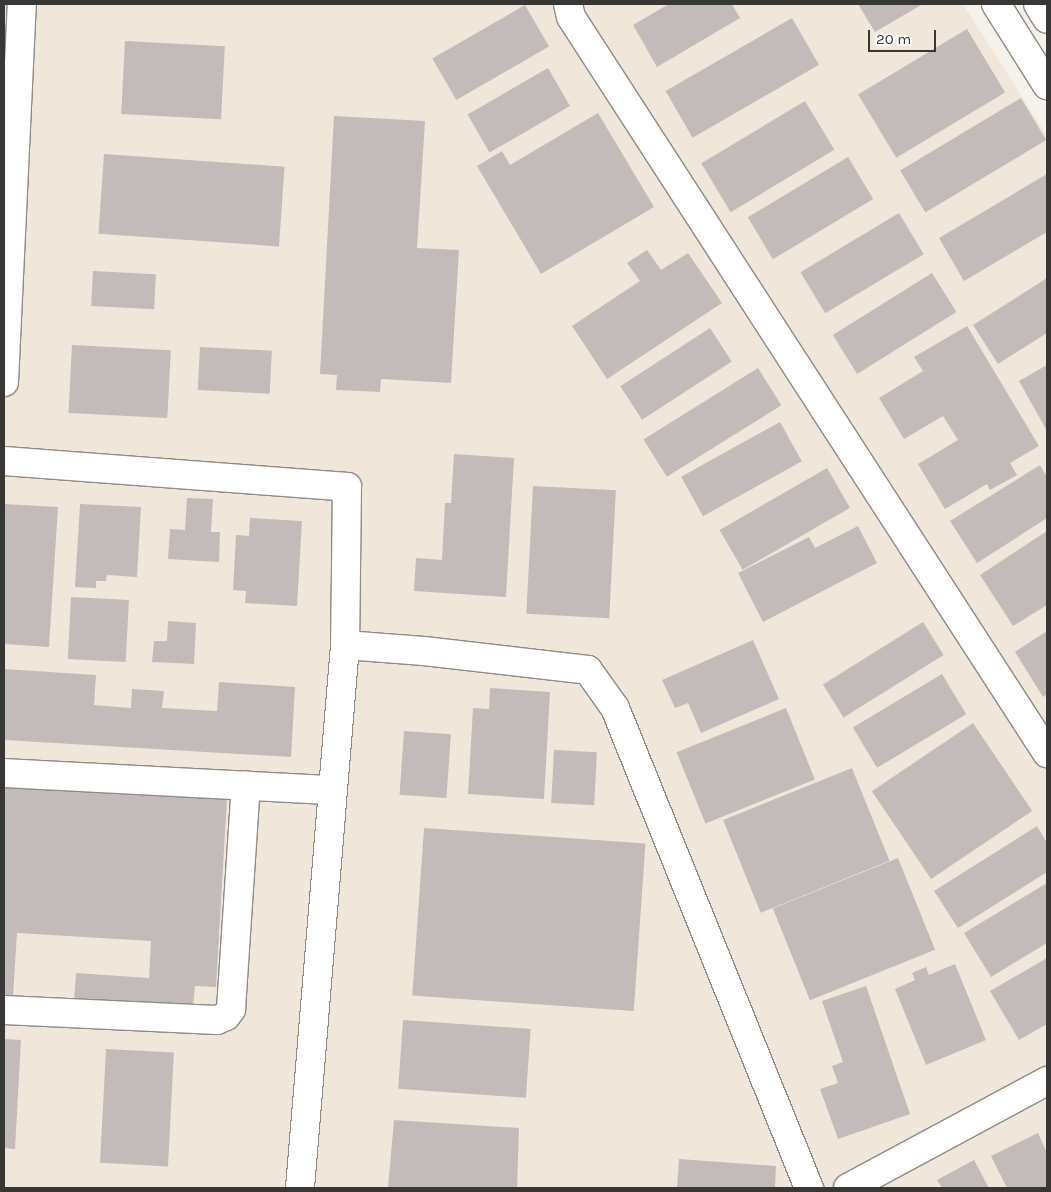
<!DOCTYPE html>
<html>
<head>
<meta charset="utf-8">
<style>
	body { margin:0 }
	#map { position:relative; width:1051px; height:1192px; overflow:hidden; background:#f5f1eb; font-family:Karla,sans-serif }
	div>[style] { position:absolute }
	.built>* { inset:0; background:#f0e7da }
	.building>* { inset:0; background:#c3bbb9; transform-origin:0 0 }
	.roads { filter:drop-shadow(1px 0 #8e8a84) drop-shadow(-1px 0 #8e8a84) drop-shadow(0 1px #8e8a84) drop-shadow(0 -1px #8e8a84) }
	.minor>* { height:28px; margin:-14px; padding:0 14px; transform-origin:14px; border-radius:14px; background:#fff }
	span { translate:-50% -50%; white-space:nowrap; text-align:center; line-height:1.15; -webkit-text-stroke:4px #fff; paint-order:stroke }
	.frame { position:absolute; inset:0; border:5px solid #393735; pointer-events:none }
	.scale { position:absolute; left:868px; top:30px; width:68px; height:22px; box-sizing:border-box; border:2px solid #393735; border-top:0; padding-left:6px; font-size:15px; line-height:18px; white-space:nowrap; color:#393735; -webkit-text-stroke:4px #fff; paint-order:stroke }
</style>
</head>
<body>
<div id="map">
	<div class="built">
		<div style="clip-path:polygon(4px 4px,963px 4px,1047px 136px,1047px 1188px,4px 1188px)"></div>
	</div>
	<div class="building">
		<div style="clip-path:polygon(669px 4px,732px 4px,740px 18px,657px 67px,633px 25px)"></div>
		<div style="clip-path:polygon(858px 4px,923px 4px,875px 32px)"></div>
		<div style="left:525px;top:5px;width:48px;height:107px;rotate:60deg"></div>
		<div style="left:792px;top:18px;width:54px;height:146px;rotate:60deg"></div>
		<div style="left:967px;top:29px;width:74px;height:127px;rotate:59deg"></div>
		<div style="left:125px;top:41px;width:100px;height:73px;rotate:3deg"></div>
		<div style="left:548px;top:68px;width:44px;height:93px;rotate:60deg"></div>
		<div style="left:1021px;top:98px;width:49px;height:141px;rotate:59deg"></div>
		<div style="left:805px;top:101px;width:57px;height:121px;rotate:59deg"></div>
		<div style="clip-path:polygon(598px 113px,654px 207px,541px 274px,477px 166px,502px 151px,510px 165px)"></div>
		<div style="clip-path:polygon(334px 116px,425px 121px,417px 248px,459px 250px,451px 383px,381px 379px,380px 392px,336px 390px,337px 375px,320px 374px)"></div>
		<div style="left:104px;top:154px;width:181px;height:80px;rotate:4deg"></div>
		<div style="left:848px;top:157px;width:49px;height:117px;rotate:59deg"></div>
		<div style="clip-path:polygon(1047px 174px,1047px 232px,964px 281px,939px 238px)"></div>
		<div style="left:899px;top:213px;width:48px;height:115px;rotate:59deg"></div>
		<div style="clip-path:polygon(647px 250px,661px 270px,688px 253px,722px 303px,607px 379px,572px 326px,640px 281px,627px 263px)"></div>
		<div style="left:93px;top:271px;width:63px;height:35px;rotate:3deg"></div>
		<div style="left:932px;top:273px;width:46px;height:117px;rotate:58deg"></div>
		<div style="clip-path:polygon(1047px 278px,1047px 333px,998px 364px,973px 325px)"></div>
		<div style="clip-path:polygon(967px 326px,1039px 446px,1010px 463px,1017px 475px,990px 490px,987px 484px,945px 509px,918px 464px,958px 440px,943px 416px,904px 439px,879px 398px,923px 371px,914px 357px)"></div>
		<div style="left:710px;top:328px;width:40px;height:107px;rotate:57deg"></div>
		<div style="left:72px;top:345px;width:99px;height:68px;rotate:3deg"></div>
		<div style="left:200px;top:347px;width:72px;height:43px;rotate:3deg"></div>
		<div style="clip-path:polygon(1047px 365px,1047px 431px,1019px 381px)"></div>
		<div style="left:758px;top:368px;width:44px;height:135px;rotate:58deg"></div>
		<div style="left:780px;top:422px;width:45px;height:113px;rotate:61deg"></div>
		<div style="clip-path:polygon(454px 454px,514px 458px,506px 597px,414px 591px,416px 558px,442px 560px,445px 503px,451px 503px)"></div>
		<div style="clip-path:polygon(1040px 465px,1047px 477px,1047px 518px,977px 563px,950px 521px)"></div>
		<div style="left:827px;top:468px;width:46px;height:124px;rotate:60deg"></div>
		<div style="left:533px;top:486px;width:83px;height:128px;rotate:3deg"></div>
		<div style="clip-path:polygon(187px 498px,213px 499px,211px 532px,220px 532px,219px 562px,168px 559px,170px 529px,185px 530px)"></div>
		<div style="clip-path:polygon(4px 504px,58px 507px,49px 647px,4px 644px)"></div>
		<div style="clip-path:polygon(80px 504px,141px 507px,137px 577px,107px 575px,106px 581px,96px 581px,96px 588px,75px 587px)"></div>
		<div style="clip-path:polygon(250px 518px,302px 521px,297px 606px,245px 603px,246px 591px,233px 590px,236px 535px,249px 536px)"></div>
		<div style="clip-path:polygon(858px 526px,877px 563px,763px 622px,738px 573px,809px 537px,815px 548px)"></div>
		<div style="clip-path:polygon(1047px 531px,1047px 605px,1013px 626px,980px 575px)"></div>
		<div style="left:71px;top:597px;width:58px;height:62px;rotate:3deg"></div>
		<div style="clip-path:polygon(168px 621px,196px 623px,194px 664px,152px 662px,154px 641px,167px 641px)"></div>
		<div style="left:923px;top:622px;width:39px;height:118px;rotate:58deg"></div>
		<div style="clip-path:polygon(1047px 631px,1047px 694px,1043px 697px,1015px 652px)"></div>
		<div style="clip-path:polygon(753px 640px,779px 699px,701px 733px,688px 703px,675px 708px,662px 680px)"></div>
		<div style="clip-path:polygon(4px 669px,96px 675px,94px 705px,131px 708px,132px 689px,164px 691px,162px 708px,217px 711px,219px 682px,295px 687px,291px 757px,4px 740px)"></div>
		<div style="left:942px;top:674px;width:47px;height:104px;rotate:59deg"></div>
		<div style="clip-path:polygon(490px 688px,550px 692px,544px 799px,468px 794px,473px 708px,489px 709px)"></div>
		<div style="left:786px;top:708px;width:77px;height:118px;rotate:68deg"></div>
		<div style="left:973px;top:723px;width:106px;height:122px;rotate:56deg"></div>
		<div style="left:404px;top:731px;width:47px;height:64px;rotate:4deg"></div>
		<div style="left:554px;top:750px;width:43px;height:53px;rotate:3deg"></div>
		<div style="left:852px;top:768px;width:100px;height:139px;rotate:68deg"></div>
		<div style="clip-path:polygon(4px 786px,227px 799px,216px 987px,195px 986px,193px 1007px,74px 1001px,76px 973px,149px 978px,151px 941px,17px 933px,13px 997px,4px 996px)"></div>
		<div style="clip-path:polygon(1037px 826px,1047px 843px,1047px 872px,958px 928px,934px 891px)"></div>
		<div style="left:424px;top:828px;width:222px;height:168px;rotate:4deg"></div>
		<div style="left:898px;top:858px;width:99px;height:135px;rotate:68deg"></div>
		<div style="clip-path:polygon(1047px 883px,1047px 943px,991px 977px,964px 933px)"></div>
		<div style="clip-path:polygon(1047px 958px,1047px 1024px,1019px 1040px,990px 991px)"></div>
		<div style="clip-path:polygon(955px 964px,986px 1040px,926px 1065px,895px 989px,915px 980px,912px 973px,926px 967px,929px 975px)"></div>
		<div style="clip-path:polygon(866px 986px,910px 1114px,838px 1139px,820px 1089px,838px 1083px,832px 1066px,843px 1062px,822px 1001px)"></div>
		<div style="left:403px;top:1020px;width:128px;height:69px;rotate:4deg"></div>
		<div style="clip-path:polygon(4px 1039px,21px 1040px,15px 1149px,4px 1148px)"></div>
		<div style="left:106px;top:1049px;width:68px;height:114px;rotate:3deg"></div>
		<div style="clip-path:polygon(394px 1120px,519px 1128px,517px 1188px,388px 1188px)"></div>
		<div style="clip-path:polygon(1038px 1133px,1047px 1153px,1047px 1188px,1007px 1188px,991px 1156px)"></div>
		<div style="clip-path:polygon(679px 1159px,776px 1166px,775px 1188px,677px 1188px)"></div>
		<div style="clip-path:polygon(974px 1160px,989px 1188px,942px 1188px,937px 1180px)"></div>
	</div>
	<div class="roads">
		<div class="minor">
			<div style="left:568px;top:4px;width:13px;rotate:77deg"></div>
			<div style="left:571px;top:17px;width:877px;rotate:57.11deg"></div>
			<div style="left:996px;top:4px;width:96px;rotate:57.8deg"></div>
			<div style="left:1038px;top:4px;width:17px;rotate:59deg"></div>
			<div style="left:4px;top:382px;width:378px;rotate:-87.3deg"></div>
			<div style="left:4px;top:461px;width:344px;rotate:4.3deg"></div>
			<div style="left:347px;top:487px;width:158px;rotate:90.7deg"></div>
			<div style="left:345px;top:645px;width:79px;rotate:4.3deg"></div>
			<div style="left:424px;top:651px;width:165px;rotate:6.6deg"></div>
			<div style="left:588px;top:670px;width:47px;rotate:54.6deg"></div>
			<div style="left:615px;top:708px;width:518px;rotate:67.99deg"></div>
			<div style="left:4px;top:773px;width:329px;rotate:3deg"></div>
			<div style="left:4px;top:1010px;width:213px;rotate:2.7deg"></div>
			<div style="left:217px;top:1020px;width:10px;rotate:-24deg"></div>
			<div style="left:226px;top:1016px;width:9px;rotate:-54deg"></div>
			<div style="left:231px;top:1009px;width:224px;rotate:-86.2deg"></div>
			<div style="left:300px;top:1188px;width:545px;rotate:-85.26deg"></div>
			<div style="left:848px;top:1188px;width:226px;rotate:-28.3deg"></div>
		</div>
	</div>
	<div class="frame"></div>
	<div class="scale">20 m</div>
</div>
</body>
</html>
